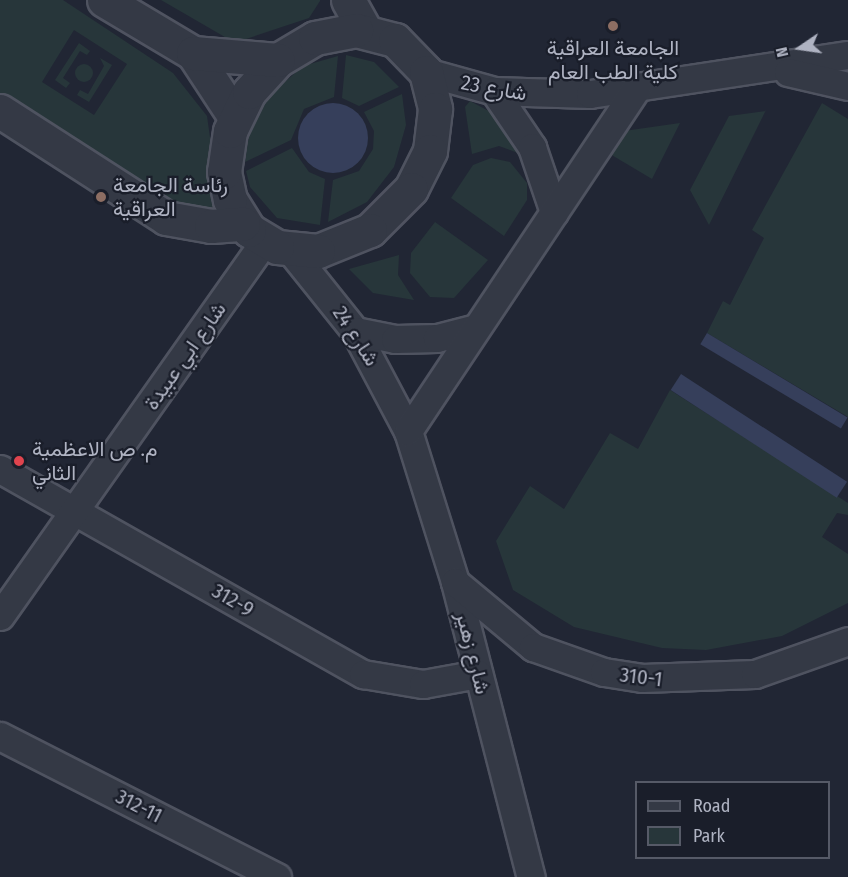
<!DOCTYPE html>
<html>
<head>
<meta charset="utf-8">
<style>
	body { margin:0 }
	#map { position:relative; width:848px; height:877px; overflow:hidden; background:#212634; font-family:"Fira Sans Condensed",Vazirmatn,sans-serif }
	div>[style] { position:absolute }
	.green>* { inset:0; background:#27363a }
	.round { border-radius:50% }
	.water>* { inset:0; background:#363f5b; transform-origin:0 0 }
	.roads { filter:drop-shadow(2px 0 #4f5360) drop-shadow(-2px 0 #4f5360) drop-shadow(0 2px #4f5360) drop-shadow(0 -2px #4f5360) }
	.minor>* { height:27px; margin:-13.5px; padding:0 13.5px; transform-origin:13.5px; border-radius:13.5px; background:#343945 }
	.tertiary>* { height:33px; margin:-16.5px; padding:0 16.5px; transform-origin:16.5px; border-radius:16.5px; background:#343945 }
	.dots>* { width:16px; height:16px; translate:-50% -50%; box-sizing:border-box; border:3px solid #1a1e2a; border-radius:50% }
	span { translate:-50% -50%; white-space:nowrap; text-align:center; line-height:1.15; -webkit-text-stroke:4.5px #1a1e2a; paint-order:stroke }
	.poi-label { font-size:21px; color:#afb3c2 }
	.left { translate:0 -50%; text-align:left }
	.street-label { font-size:21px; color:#afb3c2 }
	.legend { position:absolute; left:635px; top:781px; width:195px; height:78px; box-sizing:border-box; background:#1a1e2a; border:2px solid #565a67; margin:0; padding:8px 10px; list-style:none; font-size:18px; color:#afb3c2 }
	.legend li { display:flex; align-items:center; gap:12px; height:30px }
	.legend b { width:30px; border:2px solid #565a67 }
	.north { position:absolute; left:770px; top:18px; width:60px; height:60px; -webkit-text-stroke:4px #1a1e2a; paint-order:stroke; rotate:257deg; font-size:16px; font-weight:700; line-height:24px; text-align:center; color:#afb3c2 }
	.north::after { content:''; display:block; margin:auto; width:21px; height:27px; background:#afb3c2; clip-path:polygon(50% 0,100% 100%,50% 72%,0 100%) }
</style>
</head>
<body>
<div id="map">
	<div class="green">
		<div style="clip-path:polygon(evenodd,0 0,63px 0,173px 73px,207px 116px,220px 208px,214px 213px,180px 212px,0 93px,0 0,74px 30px,127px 64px,94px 115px,42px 82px,74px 30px)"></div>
		<div style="clip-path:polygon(161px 0,320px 0,320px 1px,309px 18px,240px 41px,230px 40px)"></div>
		<div style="clip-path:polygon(79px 43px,90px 51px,87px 55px,80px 51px,63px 78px,70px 83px,66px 88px,55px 80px)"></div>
		<div style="clip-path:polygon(346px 55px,374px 62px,399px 87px,359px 106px,342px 98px)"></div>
		<div style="clip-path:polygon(338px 56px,334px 97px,304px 109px,291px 140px,245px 162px,249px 134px,270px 95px,303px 66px)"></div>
		<div style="clip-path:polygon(100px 58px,112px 65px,89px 102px,77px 95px,80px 90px,88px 94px,104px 66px)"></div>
		<div class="round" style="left:75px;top:64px;width:18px;height:18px"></div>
		<div style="clip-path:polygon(402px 94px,406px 125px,394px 167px,367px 202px,328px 222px,333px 180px,359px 171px,373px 149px,374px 131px,364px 112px)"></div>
		<div style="clip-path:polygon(470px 101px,498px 116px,518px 153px,499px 146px,472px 154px,465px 107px)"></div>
		<div style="clip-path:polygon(822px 103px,848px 119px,848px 417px,707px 333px,723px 301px,730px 305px,764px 238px,752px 230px)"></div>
		<div style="clip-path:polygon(766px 111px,766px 110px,709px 225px,690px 190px,729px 116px)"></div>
		<div style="clip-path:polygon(680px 123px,652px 179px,610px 154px,624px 131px)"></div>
		<div style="clip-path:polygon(292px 148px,309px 172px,325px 179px,320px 225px,277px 218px,250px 187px,246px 171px)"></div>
		<div style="clip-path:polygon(491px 158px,510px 162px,527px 183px,527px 200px,504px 236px,451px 198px,473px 165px)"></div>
		<div style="clip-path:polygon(435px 222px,488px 260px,454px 298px,430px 297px,410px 273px,411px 253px)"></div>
		<div style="clip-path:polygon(399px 255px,398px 275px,414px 300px,373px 293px,349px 269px)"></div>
		<div style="clip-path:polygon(670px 390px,848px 503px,848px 515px,837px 513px,822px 537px,848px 554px,848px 603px,782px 636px,706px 650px,662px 648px,574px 627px,513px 590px,496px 541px,530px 486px,564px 509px,610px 433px,638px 449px)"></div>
	</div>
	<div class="water">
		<div class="round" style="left:298px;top:103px;width:70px;height:70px"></div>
		<div style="left:707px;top:333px;width:164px;height:13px;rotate:31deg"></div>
		<div style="left:681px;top:374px;width:198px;height:19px;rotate:33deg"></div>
	</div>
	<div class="roads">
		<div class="minor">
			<div style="left:426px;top:72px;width:71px;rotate:15.6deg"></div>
			<div style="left:494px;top:91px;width:96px;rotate:1.8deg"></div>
			<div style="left:590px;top:94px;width:261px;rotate:-8.6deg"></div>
			<div style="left:788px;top:72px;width:62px;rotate:13.1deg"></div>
			<div style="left:494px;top:91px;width:68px;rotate:55.8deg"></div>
			<div style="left:532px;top:147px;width:69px;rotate:71.3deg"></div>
			<div style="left:290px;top:250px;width:104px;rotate:51.3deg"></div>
			<div style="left:355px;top:331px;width:113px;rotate:62.1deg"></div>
			<div style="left:408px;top:431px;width:158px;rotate:72.7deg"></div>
			<div style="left:455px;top:582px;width:305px;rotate:75.6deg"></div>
			<div style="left:355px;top:331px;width:41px;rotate:11.3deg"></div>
			<div style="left:395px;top:339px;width:42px;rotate:-1.4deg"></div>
			<div style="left:437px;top:338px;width:40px;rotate:-14.4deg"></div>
			<div style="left:408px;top:431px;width:413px;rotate:-56.3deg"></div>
			<div style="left:0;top:469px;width:417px;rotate:29.5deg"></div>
			<div style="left:363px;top:674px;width:61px;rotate:9.5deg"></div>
			<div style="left:423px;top:684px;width:56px;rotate:-10.3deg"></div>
			<div style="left:455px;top:582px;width:102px;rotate:39.8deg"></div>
			<div style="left:533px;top:647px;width:75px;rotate:19.4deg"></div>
			<div style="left:604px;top:672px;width:38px;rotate:9deg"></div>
			<div style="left:642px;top:678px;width:113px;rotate:-2deg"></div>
			<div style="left:755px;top:674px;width:99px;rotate:-19.5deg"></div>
			<div style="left:0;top:616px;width:459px;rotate:-54.8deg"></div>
			<div style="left:0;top:736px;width:311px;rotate:27deg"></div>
		</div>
		<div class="tertiary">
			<div style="left:104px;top:0;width:104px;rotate:30.8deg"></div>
			<div style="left:193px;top:53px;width:77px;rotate:56.7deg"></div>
			<div style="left:348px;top:0;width:35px;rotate:61deg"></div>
			<div style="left:356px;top:30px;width:40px;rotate:14.4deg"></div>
			<div style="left:395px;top:40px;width:45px;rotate:45.9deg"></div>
			<div style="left:426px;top:72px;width:38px;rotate:76deg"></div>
			<div style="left:435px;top:109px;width:42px;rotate:96.8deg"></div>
			<div style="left:430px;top:151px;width:42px;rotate:116.6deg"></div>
			<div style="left:411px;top:189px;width:58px;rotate:135deg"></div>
			<div style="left:370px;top:230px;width:56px;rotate:158deg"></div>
			<div style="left:318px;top:251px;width:41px;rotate:-174.4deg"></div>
			<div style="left:277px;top:247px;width:33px;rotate:-149deg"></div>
			<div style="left:249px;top:230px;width:36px;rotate:-122deg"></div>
			<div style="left:230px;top:200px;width:29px;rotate:-102deg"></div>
			<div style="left:224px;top:172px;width:41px;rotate:-81.7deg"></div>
			<div style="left:230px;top:131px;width:43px;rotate:-64deg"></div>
			<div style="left:249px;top:92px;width:43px;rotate:-47.8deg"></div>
			<div style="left:278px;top:60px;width:43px;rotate:-30.7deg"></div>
			<div style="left:315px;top:38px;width:42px;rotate:-11deg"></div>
			<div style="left:193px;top:53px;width:85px;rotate:4.7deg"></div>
			<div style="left:0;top:111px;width:197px;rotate:32.8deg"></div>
			<div style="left:166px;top:218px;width:46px;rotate:10.1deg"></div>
			<div style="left:211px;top:226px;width:32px;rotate:-4deg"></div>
		</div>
	</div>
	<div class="dots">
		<div style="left:613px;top:26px;background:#8d6e63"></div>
		<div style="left:101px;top:197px;background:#8d6e63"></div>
		<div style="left:19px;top:461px;background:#e0444e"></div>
	</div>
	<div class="poi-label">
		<span style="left:613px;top:60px">الجامعة العراقية<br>كلية الطب العام</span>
		<span class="left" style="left:113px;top:197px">رئاسة الجامعة<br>العراقية</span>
		<span class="left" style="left:32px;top:461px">م. ص الاعظمية<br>الثاني</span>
	</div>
	<div class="street-label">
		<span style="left:494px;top:88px;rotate:10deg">شارع 23</span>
		<span style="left:356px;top:336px;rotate:57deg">شارع 24</span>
		<span style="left:185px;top:356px;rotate:-55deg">شارع ابي عبيدة</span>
		<span style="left:233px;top:600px;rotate:30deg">312-9</span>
		<span style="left:473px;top:653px;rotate:76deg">شارع زهير</span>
		<span style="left:641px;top:677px;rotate:7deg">310-1</span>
		<span style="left:139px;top:806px;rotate:27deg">312-11</span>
	</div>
	<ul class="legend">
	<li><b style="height:8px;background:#343945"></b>Road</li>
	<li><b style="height:16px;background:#27363a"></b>Park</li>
	</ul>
	<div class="north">N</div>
</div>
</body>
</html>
